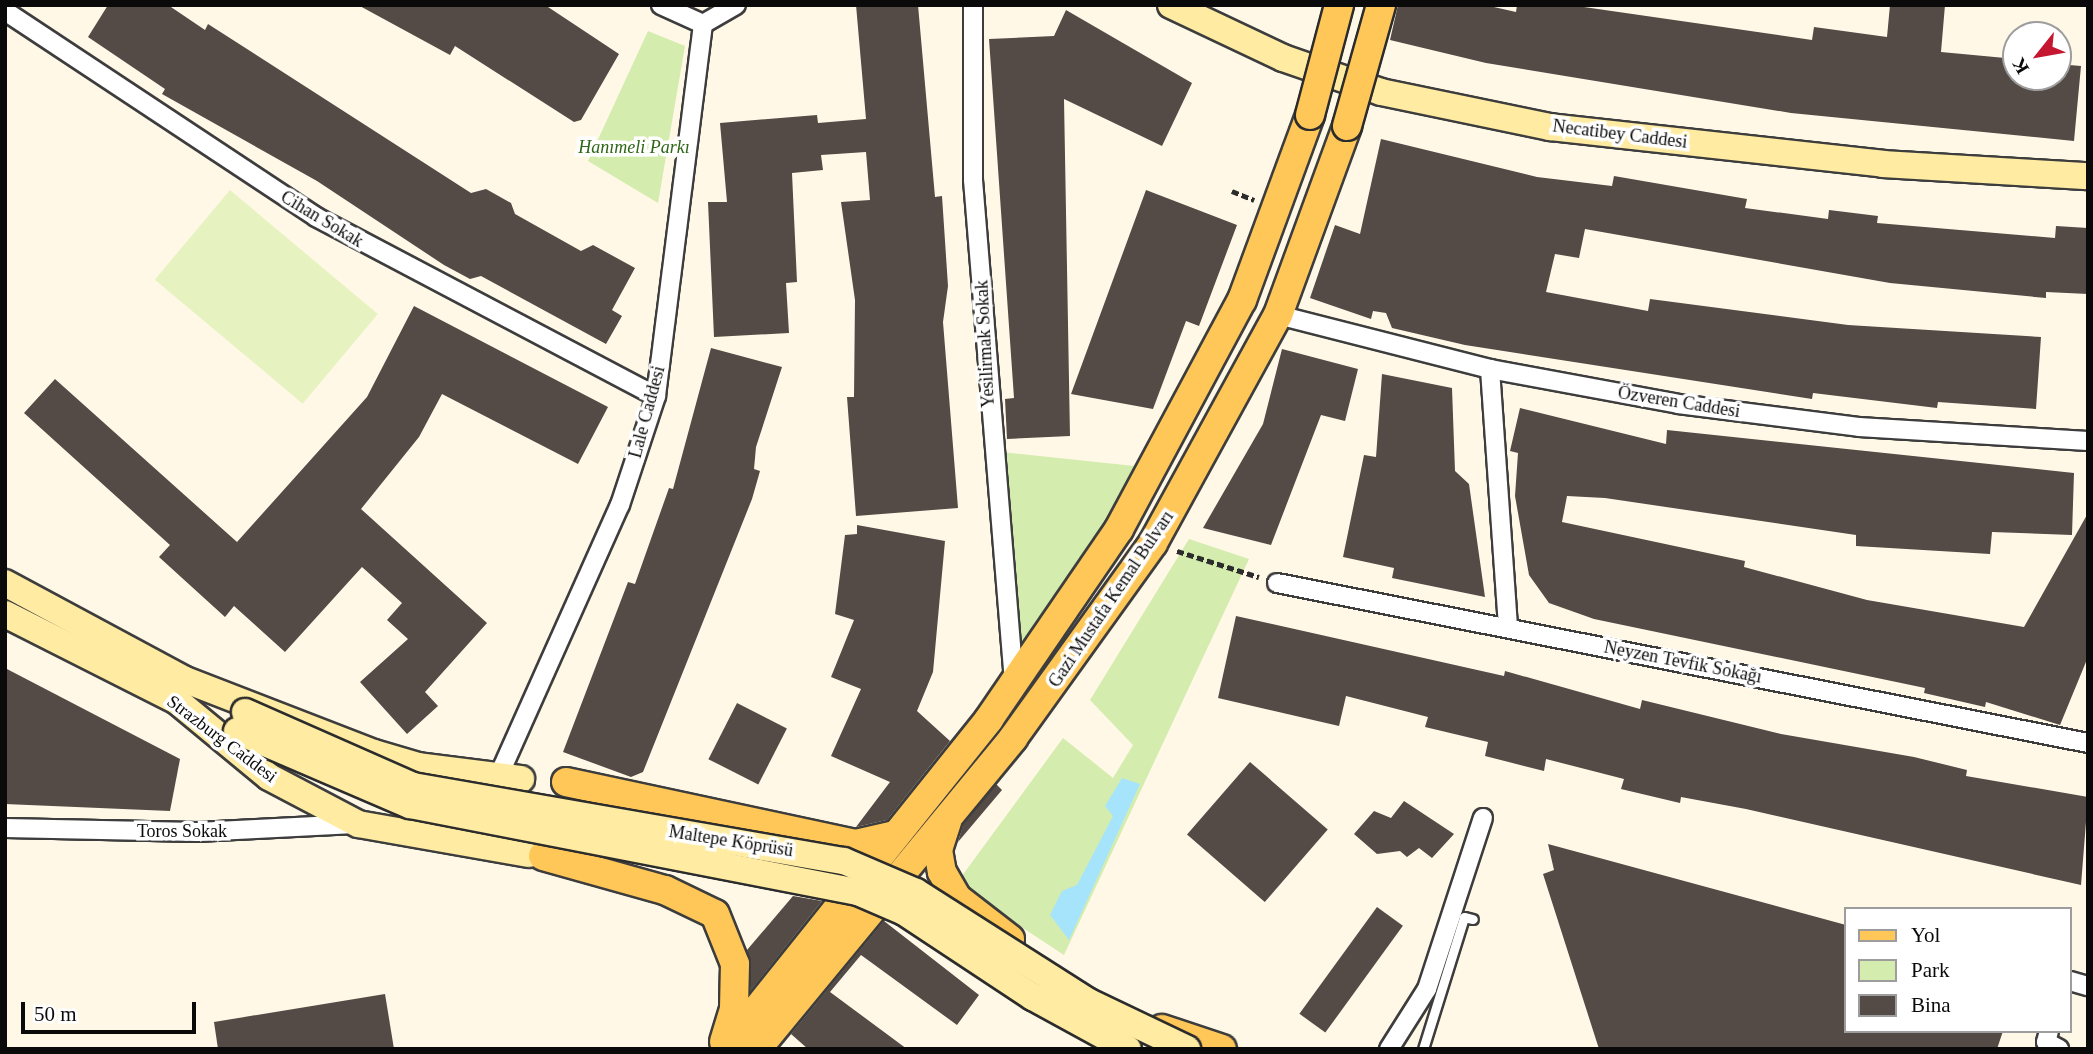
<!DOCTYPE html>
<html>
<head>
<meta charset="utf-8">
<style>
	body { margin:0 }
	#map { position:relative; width:2093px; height:1054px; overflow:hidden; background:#fff8e7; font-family:"Times New Roman",serif }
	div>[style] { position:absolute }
	.green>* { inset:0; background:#d4ecae }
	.pitch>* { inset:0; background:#e6f3c0; transform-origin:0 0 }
	.water>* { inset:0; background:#a6e4fc }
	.building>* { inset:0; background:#544a46; transform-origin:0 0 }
	.path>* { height:4.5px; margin-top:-2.25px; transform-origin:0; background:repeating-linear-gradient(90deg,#2c2c2c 0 7px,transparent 0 10.5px) }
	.roads { filter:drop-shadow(2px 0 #3d3d3d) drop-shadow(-2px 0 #3d3d3d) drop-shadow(0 2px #3d3d3d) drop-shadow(0 -2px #3d3d3d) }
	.lane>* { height:9px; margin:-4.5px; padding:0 4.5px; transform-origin:4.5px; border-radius:4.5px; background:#fff }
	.street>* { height:18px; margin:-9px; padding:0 9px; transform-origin:9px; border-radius:9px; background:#fff }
	.secondary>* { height:26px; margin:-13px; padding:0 13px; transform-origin:13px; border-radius:13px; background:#ffeca2 }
	.primary>* { height:28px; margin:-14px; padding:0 14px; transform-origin:14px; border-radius:14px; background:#ffc757 }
	.bridges { filter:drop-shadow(2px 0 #2c2c2c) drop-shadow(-2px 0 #2c2c2c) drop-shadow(0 2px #2c2c2c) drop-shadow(0 -2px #2c2c2c) }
	.secondary-bridge>* { height:26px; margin:-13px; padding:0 13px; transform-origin:13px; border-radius:13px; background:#ffeca2 }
	.primary-bridge>* { height:28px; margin:-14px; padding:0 14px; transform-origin:14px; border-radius:14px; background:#ffc757 }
	span { translate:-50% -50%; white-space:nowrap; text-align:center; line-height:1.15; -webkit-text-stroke:7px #fff; paint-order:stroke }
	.street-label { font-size:18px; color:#0a0a0a }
	.park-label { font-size:18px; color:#2e6616; font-style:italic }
	.frame { position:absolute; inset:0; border:7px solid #0a0a0a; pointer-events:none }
	.legend { position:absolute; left:1844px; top:907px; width:228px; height:126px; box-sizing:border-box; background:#fff; border:2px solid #9d9d9d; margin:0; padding:9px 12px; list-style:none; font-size:21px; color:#0a0a0a }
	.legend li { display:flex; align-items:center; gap:14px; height:35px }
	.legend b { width:35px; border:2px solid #9d9d9d }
	.north { position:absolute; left:2002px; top:21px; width:70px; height:70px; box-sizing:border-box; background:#fff; border:2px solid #9d9d9d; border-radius:50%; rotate:239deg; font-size:19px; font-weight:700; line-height:28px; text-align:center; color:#0a0a0a }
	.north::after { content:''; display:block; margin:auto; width:24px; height:32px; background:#c5172f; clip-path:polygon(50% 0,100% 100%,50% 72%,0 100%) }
	.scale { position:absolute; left:21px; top:1002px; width:175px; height:32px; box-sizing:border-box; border:4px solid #0a0a0a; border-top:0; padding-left:9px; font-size:21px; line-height:24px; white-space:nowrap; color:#0a0a0a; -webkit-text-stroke:5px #fff; paint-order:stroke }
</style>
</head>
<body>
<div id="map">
	<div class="green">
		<div style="clip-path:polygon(648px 31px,685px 46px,658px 203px,588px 161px)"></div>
		<div style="clip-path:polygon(991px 451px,1153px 468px,1014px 683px)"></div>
		<div style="clip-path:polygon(1189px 539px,1249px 559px,1064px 955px,956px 884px,1063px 738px,1113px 778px,1133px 745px,1090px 700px)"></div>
	</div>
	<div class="pitch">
		<div style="left:230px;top:190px;width:193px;height:117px;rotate:40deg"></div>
	</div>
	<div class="water">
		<div style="clip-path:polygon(1122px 778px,1140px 784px,1069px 940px,1050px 915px,1062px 891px,1077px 885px,1113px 816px,1105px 806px)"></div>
	</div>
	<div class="building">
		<div style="clip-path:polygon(108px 5px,168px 5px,205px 30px,208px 24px,471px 193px,486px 189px,511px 203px,515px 214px,581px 251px,593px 245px,635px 268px,612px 310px,622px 316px,606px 344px,481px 276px,470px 279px,444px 265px,317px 181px,162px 94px,165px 89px,88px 37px)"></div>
		<div style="clip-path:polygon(358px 5px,545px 5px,619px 54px,581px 120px,574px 122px,455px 46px,450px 55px)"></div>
		<div style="clip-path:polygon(856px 5px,918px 5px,935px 197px,942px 196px,948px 286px,943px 322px,958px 508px,856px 516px,847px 397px,854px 397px,855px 300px,841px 202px,870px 200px,866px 152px,821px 155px,823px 170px,792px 173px,797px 282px,786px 283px,789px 333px,714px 337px,708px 202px,727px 202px,720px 123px,817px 115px,818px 123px,866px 119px)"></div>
		<div style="clip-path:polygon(1398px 5px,1485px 5px,1516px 12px,1517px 5px,1570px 5px,1812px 40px,1814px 27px,1887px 37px,1890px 5px,1945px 5px,1941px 52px,2016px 59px,2016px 77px,2058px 77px,2058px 64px,2081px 66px,2074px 141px,1791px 113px,1486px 63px,1390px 40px)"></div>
		<div style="clip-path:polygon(1066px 10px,1192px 83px,1162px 146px,1064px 99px,1070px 436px,1007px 439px,1005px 399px,1014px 398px,989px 39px,1054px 36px)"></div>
		<div style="clip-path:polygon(1381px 139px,1537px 177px,1612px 186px,1614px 176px,1747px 199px,1745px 208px,1828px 219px,1829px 210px,1878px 216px,1877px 223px,2055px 238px,2056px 226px,2088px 228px,2088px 294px,2046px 292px,2046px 298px,1890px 283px,1585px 229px,1579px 258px,1555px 254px,1546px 292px,1648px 311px,1650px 299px,1848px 325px,2041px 337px,2036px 409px,1938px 402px,1937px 408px,1813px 393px,1812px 399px,1465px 345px,1392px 328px,1386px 313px,1373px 311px,1371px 319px,1310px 298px,1335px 225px,1360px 234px)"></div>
		<div style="clip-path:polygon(1146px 190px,1237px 225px,1199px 326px,1186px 321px,1153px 409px,1071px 394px)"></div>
		<div style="clip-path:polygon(414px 306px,608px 407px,578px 464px,442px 394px,419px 437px,361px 509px,487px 623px,425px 692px,438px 706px,407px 734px,360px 682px,408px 639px,387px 620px,402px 603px,362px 567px,285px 652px,234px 606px,225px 617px,159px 557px,170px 545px,24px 413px,55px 379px,237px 542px,367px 397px)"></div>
		<div style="clip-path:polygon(711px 348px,782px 367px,756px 447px,754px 469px,760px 471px,752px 499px,643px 772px,631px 777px,563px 752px,628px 582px,635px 584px,669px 488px,673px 489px)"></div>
		<div style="clip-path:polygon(1282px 349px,1358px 369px,1345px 421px,1321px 415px,1271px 545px,1203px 528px,1263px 424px)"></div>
		<div style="clip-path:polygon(1382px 374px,1452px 388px,1455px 471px,1469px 484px,1485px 597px,1392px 578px,1394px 568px,1343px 557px,1364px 455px,1376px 457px)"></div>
		<div style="clip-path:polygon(1520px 408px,1666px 444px,1667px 430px,2074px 473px,2072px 535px,1992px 532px,1990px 554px,1856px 546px,1856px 535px,1605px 498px,1567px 496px,1562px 522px,1745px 561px,1744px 567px,1867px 600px,2024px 627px,2088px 513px,2088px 657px,2060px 725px,1986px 702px,1985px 707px,1924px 693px,1925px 688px,1594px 619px,1549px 603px,1529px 575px,1515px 496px,1518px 453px,1510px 451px)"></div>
		<div style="clip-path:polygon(857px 525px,945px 541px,933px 672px,917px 711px,950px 741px,887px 820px,856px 827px,890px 782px,831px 756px,861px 689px,831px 677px,854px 620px,835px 614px,845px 535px,857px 534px)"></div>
		<div style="clip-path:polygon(1236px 616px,1504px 676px,1505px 671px,1640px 709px,1642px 700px,1781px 734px,1914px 757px,1967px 770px,1966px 776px,2088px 797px,2081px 885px,1746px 809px,1681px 797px,1680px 803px,1621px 789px,1624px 779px,1546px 759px,1544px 771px,1485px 756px,1488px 742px,1425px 727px,1428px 717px,1346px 696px,1339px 726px,1218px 698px)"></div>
		<div style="clip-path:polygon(5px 668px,180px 759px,170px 811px,5px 804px)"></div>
		<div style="left:737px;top:703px;width:56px;height:63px;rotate:27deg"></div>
		<div style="left:1250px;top:762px;width:103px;height:96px;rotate:41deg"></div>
		<div style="clip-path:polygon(996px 784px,1002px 790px,958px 842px,963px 825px)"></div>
		<div style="clip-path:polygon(1404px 801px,1454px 834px,1432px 858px,1419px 848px,1407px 857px,1400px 851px,1377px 854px,1354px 834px,1374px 811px,1391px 818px)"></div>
		<div style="clip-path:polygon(1548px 844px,1846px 925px,1846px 1031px,2003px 1031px,1997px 1049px,1599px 1049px,1543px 874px,1554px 870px)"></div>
		<div style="clip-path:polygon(793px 896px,822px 901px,751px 990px,747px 950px)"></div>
		<div style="left:1377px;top:907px;width:32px;height:132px;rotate:36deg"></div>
		<div style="clip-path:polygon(884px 921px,979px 995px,957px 1025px,861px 955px,830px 992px,907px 1049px,808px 1049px,791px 1034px)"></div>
		<div style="clip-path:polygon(385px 994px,394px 1049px,218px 1049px,214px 1022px)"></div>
	</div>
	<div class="path">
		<div style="left:1232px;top:191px;width:24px;rotate:22deg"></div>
		<div style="left:1177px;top:551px;width:86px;rotate:17.6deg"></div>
	</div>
	<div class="roads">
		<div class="lane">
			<div style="left:1423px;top:1049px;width:138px;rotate:-72.7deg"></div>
			<div style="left:1464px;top:917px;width:9px;rotate:13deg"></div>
		</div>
		<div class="street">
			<div style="left:661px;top:5px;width:46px;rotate:24.3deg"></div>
			<div style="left:973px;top:5px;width:175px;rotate:90deg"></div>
			<div style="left:973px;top:180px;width:504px;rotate:85.33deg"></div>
			<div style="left:5px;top:11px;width:373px;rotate:33.5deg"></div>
			<div style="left:316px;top:217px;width:384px;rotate:27.8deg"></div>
			<div style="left:703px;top:24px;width:38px;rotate:-30deg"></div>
			<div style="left:1278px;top:315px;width:219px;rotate:14.3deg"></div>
			<div style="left:1490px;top:369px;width:191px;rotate:10.5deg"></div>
			<div style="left:1678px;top:404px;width:182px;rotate:7.2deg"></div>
			<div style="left:1859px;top:427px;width:229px;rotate:3.5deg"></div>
			<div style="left:1490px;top:369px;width:259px;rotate:86deg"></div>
			<div style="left:1277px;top:583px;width:827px;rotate:11.16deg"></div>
			<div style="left:499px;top:775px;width:296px;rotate:-65.9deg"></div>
			<div style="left:620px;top:505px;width:115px;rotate:-71.7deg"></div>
			<div style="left:656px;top:396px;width:375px;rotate:-82.8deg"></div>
			<div style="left:5px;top:828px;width:192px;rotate:1.2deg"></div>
			<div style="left:197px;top:832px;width:158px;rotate:-2.9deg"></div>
			<div style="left:2070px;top:981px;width:19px;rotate:16deg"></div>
			<div style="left:2049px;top:1031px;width:11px;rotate:105deg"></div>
			<div style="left:2046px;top:1042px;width:15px;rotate:28deg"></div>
			<div style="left:1389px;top:1049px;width:71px;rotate:-57.7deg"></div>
			<div style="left:1427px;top:989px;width:180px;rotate:-71.9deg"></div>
		</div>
		<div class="secondary">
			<div style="left:1171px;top:5px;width:124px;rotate:25.3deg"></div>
			<div style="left:1283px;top:58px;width:104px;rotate:19.1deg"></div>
			<div style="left:1381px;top:92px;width:173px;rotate:11.7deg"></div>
			<div style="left:1550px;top:127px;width:335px;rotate:6.3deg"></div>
			<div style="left:1883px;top:164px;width:205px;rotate:3.4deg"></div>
			<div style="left:5px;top:583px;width:202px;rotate:28.3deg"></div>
			<div style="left:183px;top:679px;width:205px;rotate:21.2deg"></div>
			<div style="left:374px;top:753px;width:46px;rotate:16.5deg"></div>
			<div style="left:418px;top:766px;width:104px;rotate:7.2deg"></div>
			<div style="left:5px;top:614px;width:193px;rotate:26.8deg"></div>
			<div style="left:177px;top:701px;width:119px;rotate:39.6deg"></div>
			<div style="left:269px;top:777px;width:101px;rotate:27.8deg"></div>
			<div style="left:358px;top:824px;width:173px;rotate:10deg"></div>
		</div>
		<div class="primary">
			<div style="left:566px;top:782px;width:297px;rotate:12.1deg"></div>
			<div style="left:856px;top:844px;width:37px;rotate:-13deg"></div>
			<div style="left:947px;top:822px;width:29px;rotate:108deg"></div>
			<div style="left:938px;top:850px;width:22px;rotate:80deg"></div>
			<div style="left:942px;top:872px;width:30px;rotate:60deg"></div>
			<div style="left:957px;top:898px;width:67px;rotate:37.7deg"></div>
			<div style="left:543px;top:856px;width:127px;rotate:15.6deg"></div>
			<div style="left:665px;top:890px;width:55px;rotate:25.6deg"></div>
			<div style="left:715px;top:914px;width:54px;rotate:68.2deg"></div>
			<div style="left:735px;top:964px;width:45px;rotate:91.3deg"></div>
			<div style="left:734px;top:1009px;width:34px;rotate:107deg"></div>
			<div style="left:1162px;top:1029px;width:63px;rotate:18.4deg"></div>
			<div style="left:725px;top:1049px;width:423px;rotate:-51.3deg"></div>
			<div style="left:989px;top:719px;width:230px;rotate:-55.6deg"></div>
			<div style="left:1119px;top:529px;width:260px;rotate:-61.8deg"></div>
			<div style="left:1242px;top:300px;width:197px;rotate:-69.8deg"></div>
			<div style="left:757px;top:1049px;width:403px;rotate:-50.5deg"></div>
			<div style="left:1013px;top:738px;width:240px;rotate:-54.3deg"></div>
			<div style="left:1153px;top:543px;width:260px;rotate:-61.3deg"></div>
			<div style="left:1278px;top:315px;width:201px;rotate:-69.9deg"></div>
		</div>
	</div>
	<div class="bridges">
		<div class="secondary-bridge">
			<div style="left:245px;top:712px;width:184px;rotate:23.8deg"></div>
			<div style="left:413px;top:786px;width:437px;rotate:9.9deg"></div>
			<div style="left:844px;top:861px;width:78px;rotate:23.3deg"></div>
			<div style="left:916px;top:892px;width:203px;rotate:32.5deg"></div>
			<div style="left:1087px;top:1001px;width:111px;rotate:25.6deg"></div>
			<div style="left:237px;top:731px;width:188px;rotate:23.2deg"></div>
			<div style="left:410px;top:805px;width:456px;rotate:11deg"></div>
			<div style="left:858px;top:892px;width:50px;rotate:23.5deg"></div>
			<div style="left:904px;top:912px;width:154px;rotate:33.4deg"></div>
			<div style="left:1033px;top:997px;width:108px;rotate:28.7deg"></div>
		</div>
		<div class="primary-bridge">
			<div style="left:1310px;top:115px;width:114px;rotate:-75.2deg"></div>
			<div style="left:1347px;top:126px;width:126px;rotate:-74.3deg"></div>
		</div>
	</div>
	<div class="street-label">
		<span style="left:1620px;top:134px;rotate:7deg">Necatibey Caddesi</span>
		<span style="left:322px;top:219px;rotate:31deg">Cihan Sokak</span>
		<span style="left:985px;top:344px;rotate:-93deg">Yesilirmak Sokak</span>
		<span style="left:1679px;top:402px;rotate:9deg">Özveren Caddesi</span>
		<span style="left:647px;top:412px;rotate:-75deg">Lale Caddesi</span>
		<span style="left:1111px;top:599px;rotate:-56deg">Gazi Mustafa Kemal Bulvarı</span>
		<span style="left:1683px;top:662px;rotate:11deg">Neyzen Tevfik Sokağı</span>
		<span style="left:222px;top:739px;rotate:37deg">Strazburg Caddesi</span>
		<span style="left:182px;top:831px">Toros Sokak</span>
		<span style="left:731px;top:841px;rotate:9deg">Maltepe Köprüsü</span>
	</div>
	<div class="park-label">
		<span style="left:634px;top:147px">Hanımeli Parkı</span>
	</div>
	<div class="frame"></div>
	<ul class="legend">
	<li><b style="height:9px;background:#ffc757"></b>Yol</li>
	<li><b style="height:19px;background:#d4ecae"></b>Park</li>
	<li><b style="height:19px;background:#544a46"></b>Bina</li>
	</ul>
	<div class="north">K</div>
	<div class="scale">50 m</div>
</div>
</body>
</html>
